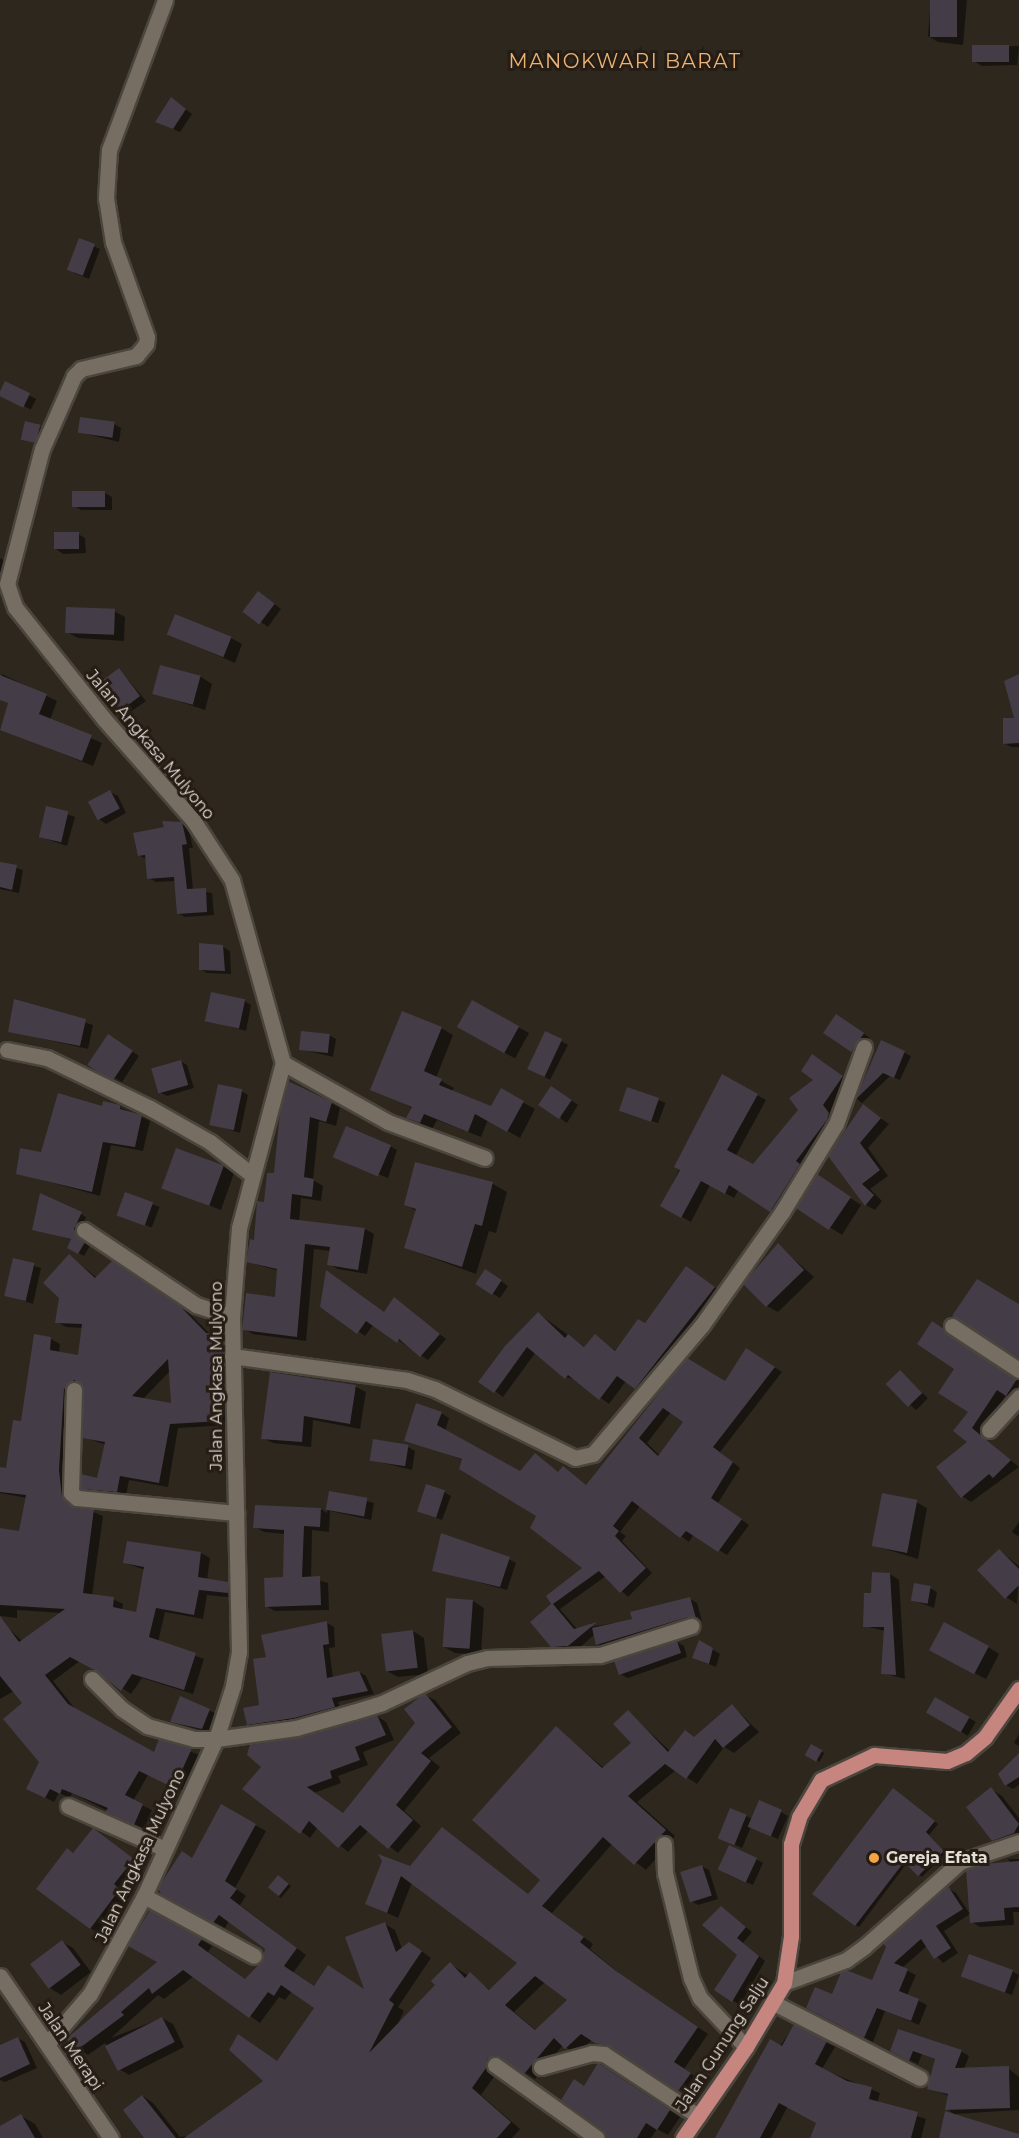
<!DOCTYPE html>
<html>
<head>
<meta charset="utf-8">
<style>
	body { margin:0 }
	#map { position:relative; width:1019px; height:2138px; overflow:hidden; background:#2e271e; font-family:Montserrat,sans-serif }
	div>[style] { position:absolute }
	.shadow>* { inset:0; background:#0007; transform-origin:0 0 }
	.building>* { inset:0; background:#443c46; transform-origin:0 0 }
	.roads { filter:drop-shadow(2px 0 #4b463d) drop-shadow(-2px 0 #4b463d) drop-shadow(0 2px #4b463d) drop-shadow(0 -2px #4b463d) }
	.minor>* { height:15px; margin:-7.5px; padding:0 7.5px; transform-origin:7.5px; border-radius:7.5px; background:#776e63 }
	.major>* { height:15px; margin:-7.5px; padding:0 7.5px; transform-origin:7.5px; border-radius:7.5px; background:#c6857f }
	.dots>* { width:16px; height:16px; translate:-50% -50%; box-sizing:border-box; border:3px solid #251d14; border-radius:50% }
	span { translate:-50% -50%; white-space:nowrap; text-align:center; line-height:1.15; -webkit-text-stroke:6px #251d14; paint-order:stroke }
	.street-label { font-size:16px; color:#e3ded8 }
	.poi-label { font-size:16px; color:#e3ded8; font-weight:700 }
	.left { translate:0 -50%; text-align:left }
	.quarter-label { font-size:20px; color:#ebb378; letter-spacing:1.5px }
</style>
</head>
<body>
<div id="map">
	<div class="shadow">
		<div style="clip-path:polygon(931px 0,967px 0,963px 45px,938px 42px,928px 36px)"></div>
		<div style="clip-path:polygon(1019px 46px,1017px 65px,982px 66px,974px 61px,973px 47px)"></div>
		<div style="clip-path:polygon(172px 99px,192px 114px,180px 132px,157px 122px)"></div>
		<div style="clip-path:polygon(80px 240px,100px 249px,89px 279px,74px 273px)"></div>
		<div style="left:5px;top:383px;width:35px;height:12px;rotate:27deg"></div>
		<div style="left:26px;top:422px;width:23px;height:17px;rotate:20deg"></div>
		<div style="clip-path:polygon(114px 424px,121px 428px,119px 442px,79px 432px)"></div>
		<div style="clip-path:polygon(105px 493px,112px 497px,112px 510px,81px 510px,74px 506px)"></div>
		<div style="clip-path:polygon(78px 534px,85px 538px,86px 553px,63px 554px,56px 549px)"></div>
		<div style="clip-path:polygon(0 558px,10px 564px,4px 588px,0 587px)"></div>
		<div style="clip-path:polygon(265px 597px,281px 609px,268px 627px,245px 611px)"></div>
		<div style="clip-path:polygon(114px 611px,125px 617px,124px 641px,78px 638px,67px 632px)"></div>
		<div style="clip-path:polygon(169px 634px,231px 638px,242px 644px,235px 663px)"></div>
		<div style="clip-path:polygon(119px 669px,146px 701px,129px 713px,122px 709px)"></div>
		<div style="clip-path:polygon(2px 674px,57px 701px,50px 720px,102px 743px,93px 766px,0 729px,9px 703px,0 699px)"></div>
		<div style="clip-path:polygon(201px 677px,212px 684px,205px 710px,154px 693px)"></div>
		<div style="clip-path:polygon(1019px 719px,1019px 747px,1011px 747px,1004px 743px)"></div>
		<div style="clip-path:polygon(110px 792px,118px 796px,126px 813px,106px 824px,99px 819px)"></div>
		<div style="clip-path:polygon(47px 807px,75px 817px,67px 846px,40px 837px)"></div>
		<div style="clip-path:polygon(180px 822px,188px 826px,193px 848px,189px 848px,193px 890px,212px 893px,214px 915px,185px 917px,178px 913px,176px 881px,156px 882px,149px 878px,147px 860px,139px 855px,166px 828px)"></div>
		<div style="clip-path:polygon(0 863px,23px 870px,19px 893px,0 889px)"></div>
		<div style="clip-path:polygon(223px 947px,230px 951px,231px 974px,207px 973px,200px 969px)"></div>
		<div style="clip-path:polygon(15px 1001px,93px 1025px,88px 1049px,9px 1031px)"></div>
		<div style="clip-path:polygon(244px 1001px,251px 1005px,246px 1031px,206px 1020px)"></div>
		<div style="left:473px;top:1002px;width:64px;height:29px;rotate:29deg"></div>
		<div style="clip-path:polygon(844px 1020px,870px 1038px,859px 1055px,825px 1033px)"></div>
		<div style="clip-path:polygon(441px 1028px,453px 1035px,436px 1078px,454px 1088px,451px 1092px,491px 1108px,501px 1090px,535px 1109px,520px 1138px,488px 1120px,481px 1137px,437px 1120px,432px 1129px,408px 1118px,413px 1108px,372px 1089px)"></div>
		<div style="clip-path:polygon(329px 1035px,336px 1039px,333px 1057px,300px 1049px)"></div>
		<div style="clip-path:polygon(115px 1040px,139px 1056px,122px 1082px,90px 1065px)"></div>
		<div style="clip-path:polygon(561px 1041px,568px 1045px,550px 1080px,528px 1068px)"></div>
		<div style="clip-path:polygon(882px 1042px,911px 1056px,900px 1080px,890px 1076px,862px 1103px,857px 1099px)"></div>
		<div style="clip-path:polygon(180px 1061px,187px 1065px,194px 1088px,167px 1096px,159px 1092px)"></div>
		<div style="clip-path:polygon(822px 1061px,851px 1082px,831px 1111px,838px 1120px,780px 1215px,739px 1189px,734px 1198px,710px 1185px,691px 1222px,662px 1206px,723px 1076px,766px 1100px,735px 1157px,753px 1166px,800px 1110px)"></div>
		<div style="left:628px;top:1089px;width:40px;height:22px;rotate:20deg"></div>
		<div style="clip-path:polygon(241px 1091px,248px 1095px,240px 1133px,212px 1124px)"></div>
		<div style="clip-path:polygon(559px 1092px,578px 1105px,567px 1123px,561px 1119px)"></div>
		<div style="clip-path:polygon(331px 1103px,340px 1108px,336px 1126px,319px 1121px,313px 1180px,323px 1186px,321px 1201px,301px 1198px,299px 1222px,365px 1229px,374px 1234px,367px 1274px,338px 1269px,329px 1264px,331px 1251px,314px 1249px,306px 1341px,253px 1334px,244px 1329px,276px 1299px,279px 1271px,248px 1262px,275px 1175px,282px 1111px)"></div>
		<div style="clip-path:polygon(863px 1106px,889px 1124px,868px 1148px,888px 1176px,870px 1189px,882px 1201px,875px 1210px,866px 1205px,830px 1156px)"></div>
		<div style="clip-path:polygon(119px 1107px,150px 1121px,143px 1151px,111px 1145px,100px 1196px,17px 1173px,103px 1108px)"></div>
		<div style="clip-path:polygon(390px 1146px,397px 1150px,388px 1178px,336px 1157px)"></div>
		<div style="clip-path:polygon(416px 1164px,493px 1184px,507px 1192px,496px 1233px,489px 1231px,476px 1274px,405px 1248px,417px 1211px,406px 1205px)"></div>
		<div style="clip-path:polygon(223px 1166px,234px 1173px,221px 1210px,164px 1188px)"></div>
		<div style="clip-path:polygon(828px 1183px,861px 1205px,842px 1235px,798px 1207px)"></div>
		<div style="left:126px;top:1194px;width:36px;height:22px;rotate:21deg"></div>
		<div style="clip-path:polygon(81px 1214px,86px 1217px,79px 1234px,90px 1246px,84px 1256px,69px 1248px,73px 1240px,34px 1229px)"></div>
		<div style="clip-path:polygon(778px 1245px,814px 1277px,778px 1312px,767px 1306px)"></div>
		<div style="clip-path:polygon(evenodd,70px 1256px,97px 1278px,122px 1268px,189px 1313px,210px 1334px,231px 1340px,231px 1425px,178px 1428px,168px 1487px,129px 1480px,126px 1496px,92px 1493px,82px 1488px,98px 1479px,106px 1445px,84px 1437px,84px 1384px,73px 1394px,68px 1475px,71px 1503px,103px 1516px,92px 1596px,113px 1599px,123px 1604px,122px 1611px,137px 1614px,145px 1570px,125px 1563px,128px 1542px,201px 1553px,210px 1558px,207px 1580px,236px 1589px,237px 1598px,207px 1595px,203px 1619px,165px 1612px,158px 1642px,204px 1659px,193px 1694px,142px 1678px,131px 1694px,80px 1661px,53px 1681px,77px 1711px,154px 1754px,160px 1741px,200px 1755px,184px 1791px,148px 1775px,133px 1801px,152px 1810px,144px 1829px,72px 1793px,70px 1798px,59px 1793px,54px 1802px,37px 1793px,41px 1762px,24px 1704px,14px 1691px,0 1699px,0 1631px,6px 1626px,22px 1641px,62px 1613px,17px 1610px,17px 1618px,0 1616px,0 1529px,21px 1533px,27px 1498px,0 1493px,0 1469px,8px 1470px,51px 1339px,60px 1344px,59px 1353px,79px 1356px,83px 1328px,66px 1327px,57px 1322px,70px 1256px,170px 1371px,172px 1404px,143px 1399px,170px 1371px)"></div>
		<div style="clip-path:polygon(14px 1260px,41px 1268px,33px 1304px,7px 1295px)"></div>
		<div style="clip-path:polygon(695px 1273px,723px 1293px,644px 1393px,626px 1381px,609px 1404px,576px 1380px,566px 1377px,536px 1352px,503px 1397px,481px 1381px,539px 1314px,585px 1347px,595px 1336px,616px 1351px)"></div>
		<div style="clip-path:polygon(492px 1275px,508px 1286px,500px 1298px,477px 1284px)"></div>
		<div style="clip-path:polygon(395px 1299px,446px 1339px,428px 1360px,374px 1324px,365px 1336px,321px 1306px,385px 1313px)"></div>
		<div style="clip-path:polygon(evenodd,755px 1355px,782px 1372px,720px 1452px,740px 1468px,718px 1503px,749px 1525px,727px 1555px,694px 1534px,689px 1542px,640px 1506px,620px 1532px,626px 1536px,622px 1541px,652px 1573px,628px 1597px,606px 1576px,560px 1609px,577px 1629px,634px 1620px,690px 1599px,697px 1603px,702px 1621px,605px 1648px,598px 1644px,595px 1634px,577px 1650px,561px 1650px,532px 1622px,553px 1604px,548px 1597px,585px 1568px,538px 1515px,463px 1460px,406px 1440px,441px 1413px,449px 1418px,445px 1431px,521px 1473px,535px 1455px,559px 1473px,587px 1486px,688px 1360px,726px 1383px,755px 1355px,671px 1412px,686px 1422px,660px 1456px,647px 1443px,671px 1412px)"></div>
		<div style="left:900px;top:1372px;width:38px;height:17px;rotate:43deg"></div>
		<div style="clip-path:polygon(271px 1373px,356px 1387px,366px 1392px,360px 1429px,313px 1420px,311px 1447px,273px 1443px,263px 1438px)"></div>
		<div style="clip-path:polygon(1019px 1380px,1016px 1401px,1006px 1395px,981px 1435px,1019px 1467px,971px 1502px,962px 1496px,970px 1412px,940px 1392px)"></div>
		<div style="clip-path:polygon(408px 1447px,415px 1451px,412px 1470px,371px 1460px)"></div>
		<div style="clip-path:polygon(331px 1492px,374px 1503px,371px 1520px,330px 1511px,329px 1532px,312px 1530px,311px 1578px,328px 1583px,329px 1610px,275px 1611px,266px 1606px,284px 1579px,285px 1534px,264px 1532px,255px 1527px,321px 1509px,327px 1513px)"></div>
		<div style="clip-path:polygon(444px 1492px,451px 1496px,442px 1520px,425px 1514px)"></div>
		<div style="clip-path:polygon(916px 1502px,927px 1508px,918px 1559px,872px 1545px)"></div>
		<div style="clip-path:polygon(1019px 1522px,1019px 1537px,1012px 1532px)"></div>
		<div style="clip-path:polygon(999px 1550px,1019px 1566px,1017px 1604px,1006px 1597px)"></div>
		<div style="clip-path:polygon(509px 1559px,516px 1563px,507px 1590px,434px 1570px)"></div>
		<div style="clip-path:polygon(890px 1574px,899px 1580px,905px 1679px,883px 1673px,885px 1631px,864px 1626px,873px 1595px)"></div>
		<div style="clip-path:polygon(930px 1588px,937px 1592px,934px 1608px,912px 1600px)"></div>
		<div style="clip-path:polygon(448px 1599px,473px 1601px,484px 1608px,481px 1655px,455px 1653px,444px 1647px)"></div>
		<div style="clip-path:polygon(327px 1623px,334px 1627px,335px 1647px,329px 1648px,333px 1678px,359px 1672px,366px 1676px,374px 1694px,338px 1702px,341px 1711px,302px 1722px,256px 1728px,248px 1724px,260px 1706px,268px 1659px)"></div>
		<div style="clip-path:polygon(413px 1631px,424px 1638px,428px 1674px,398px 1677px,387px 1671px)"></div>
		<div style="clip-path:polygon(677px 1642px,684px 1646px,687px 1657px,628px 1678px,620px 1674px)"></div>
		<div style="clip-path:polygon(700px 1642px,720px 1654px,716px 1667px,694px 1658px)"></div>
		<div style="clip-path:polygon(988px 1647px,999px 1654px,986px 1679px,942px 1656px)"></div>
		<div style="clip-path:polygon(425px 1695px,435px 1700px,461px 1733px,429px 1758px,440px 1767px,404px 1811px,421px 1826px,398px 1853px,369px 1830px,348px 1852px,318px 1827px,310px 1838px,245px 1789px,299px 1739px,377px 1716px,386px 1722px,394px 1740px,363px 1752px,368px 1765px,338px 1776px,341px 1783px,314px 1793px,344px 1814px,417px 1723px)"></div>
		<div style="clip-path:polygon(181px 1698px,217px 1714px,209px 1732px,172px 1722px)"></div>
		<div style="left:936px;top:1699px;width:46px;height:16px;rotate:30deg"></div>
		<div style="clip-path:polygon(evenodd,733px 1706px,759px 1732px,734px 1753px,724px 1747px,697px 1784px,676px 1770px,637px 1802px,675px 1836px,646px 1870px,612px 1844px,552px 1913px,593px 1944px,590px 1949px,626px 1979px,708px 2034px,684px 2069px,700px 2080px,690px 2096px,620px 2051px,592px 2040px,576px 2054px,563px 2045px,535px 2079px,507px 2061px,497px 2066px,496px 2074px,481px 2095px,520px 2129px,512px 2138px,146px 2138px,143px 2096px,153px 2103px,180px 2137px,188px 2136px,265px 2082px,316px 2008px,292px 1991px,285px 2000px,279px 1997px,260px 2023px,194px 1976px,164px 1999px,158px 1995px,111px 2038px,162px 2018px,173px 2024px,184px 2047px,129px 2075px,119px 2069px,105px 2043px,88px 2055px,78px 2049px,159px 1962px,150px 1912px,212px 1946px,208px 1952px,246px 1980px,264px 1962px,267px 1949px,229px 1921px,225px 1928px,162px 1893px,193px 1859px,222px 1807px,266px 1831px,235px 1888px,246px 1896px,240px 1905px,306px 1955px,293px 1973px,315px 1987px,366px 1992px,385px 1924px,395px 1930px,402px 1949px,420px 1950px,431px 1958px,398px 2007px,404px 2011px,397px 2026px,437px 1985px,450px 1964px,491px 1990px,520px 1963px,412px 1882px,398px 1918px,366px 1903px,411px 1868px,442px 1829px,529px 1895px,542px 1880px,556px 1728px,604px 1768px,634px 1743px,628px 1712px,670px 1751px,685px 1732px,695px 1738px,733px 1706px,545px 1982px,569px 2000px,537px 2031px,514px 2012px,545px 1982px)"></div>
		<div style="clip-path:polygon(1019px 1734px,1019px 1746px,1014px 1743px)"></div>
		<div style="left:811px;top:1746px;width:15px;height:10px;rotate:28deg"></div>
		<div style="clip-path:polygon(1019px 1766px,1019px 1785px,1013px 1789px,1006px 1785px)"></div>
		<div style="clip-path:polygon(991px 1789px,1002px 1796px,1019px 1818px,1019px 1839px,1004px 1846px,993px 1840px)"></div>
		<div style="clip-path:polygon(897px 1792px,938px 1824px,929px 1835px,946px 1853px,922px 1877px,907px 1863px,859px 1927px,855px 1925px)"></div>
		<div style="clip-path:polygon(781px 1812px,788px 1816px,778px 1839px,751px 1827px,742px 1848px,726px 1841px,746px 1816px,752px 1819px)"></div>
		<div style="clip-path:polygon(93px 1830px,144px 1866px,125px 1892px,130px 1896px,101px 1935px,90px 1928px,74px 1854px)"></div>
		<div style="clip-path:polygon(756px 1859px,763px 1863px,753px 1885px,727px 1874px)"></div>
		<div style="clip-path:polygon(1008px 1859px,1019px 1859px,1019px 1912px,1013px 1912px,1014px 1925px,980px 1927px,972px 1922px,1011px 1863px)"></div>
		<div style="clip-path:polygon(701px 1866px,709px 1870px,718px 1899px,698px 1905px,691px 1901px)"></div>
		<div style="clip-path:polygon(281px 1878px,291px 1886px,281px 1898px,278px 1896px)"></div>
		<div style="clip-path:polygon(948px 1888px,956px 1893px,970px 1914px,944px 1931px,958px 1953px,943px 1963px,927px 1946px,902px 1968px,916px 1975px,907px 1995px,927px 2005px,919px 2025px,885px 2011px,873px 2042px,816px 2013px,833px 1996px,873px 1982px)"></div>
		<div style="clip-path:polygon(721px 1907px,752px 1932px,743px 1943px,765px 1961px,740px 2005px,716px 1990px,739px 1955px)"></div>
		<div style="clip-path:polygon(62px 1942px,73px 1948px,91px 1972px,61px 1995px,50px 1988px,32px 1964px)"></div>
		<div style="clip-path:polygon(1012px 1971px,1019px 1975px,1012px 1995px,970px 1980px)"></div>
		<div style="clip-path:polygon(794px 2026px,835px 2047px,822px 2069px,880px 2093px,877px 2103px,926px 2119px,921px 2138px,812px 2138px,818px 2123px,788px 2106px,771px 2138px,717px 2138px)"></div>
		<div style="clip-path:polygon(17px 2038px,25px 2042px,37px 2068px,5px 2082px,0 2080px,0 2046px)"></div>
		<div style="clip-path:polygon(891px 2051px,961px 2051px,969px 2056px,964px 2069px,1008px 2068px,1019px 2077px,1019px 2110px,954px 2114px,947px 2109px,949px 2096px,929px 2088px,937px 2060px,922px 2054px,918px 2064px)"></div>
		<div style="clip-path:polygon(609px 2071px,680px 2117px,668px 2135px,657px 2129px,651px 2138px,606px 2138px,584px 2087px)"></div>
		<div style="clip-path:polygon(21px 2116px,35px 2124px,43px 2138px,0 2138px,0 2128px)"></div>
	</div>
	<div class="building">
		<div style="left:930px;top:0;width:27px;height:37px"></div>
		<div style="left:972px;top:45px;width:37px;height:17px"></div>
		<div style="clip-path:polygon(171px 97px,186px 109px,173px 129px,155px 122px)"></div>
		<div style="left:79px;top:238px;width:17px;height:34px;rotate:21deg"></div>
		<div style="left:5px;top:381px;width:28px;height:16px;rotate:26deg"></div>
		<div style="left:80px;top:417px;width:35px;height:16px;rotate:8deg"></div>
		<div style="left:25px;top:421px;width:16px;height:19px;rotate:14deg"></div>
		<div style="left:72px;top:491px;width:33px;height:16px"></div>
		<div style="left:79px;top:532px;width:17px;height:25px;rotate:90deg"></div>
		<div style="left:258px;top:591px;width:21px;height:26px;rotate:37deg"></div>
		<div style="left:66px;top:607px;width:49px;height:26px;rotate:2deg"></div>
		<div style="left:175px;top:614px;width:61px;height:22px;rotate:22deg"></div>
		<div style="left:160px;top:665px;width:42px;height:30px;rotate:15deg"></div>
		<div style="left:119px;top:668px;width:35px;height:24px;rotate:53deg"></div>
		<div style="clip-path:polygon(1019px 674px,1019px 743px,1003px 744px,1003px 718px,1014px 718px,1004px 681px)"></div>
		<div style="clip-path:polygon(0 675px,47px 694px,39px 714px,92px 735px,82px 761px,0 730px,8px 703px,0 700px)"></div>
		<div style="left:110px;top:790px;width:21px;height:25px;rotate:62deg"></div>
		<div style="left:46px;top:806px;width:23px;height:32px;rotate:13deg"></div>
		<div style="clip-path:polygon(162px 821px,182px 822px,187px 844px,182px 845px,187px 889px,206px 888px,207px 912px,177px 914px,174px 877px,147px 879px,145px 855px,138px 856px,133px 833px,164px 827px)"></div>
		<div style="clip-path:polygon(0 862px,17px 865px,12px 890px,0 887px)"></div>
		<div style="clip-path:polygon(199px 943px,223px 945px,225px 971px,199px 970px)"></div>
		<div style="left:211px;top:992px;width:35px;height:30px;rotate:12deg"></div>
		<div style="clip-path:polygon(14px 999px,86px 1019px,80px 1046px,8px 1032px)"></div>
		<div style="left:472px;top:1000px;width:54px;height:31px;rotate:29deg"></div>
		<div style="clip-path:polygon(402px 1011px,442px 1027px,424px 1071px,442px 1079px,439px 1085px,491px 1106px,501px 1088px,524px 1101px,507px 1132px,475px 1114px,468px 1132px,424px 1114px,420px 1123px,406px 1118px,412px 1107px,370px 1090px)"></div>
		<div style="left:836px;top:1014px;width:34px;height:23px;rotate:34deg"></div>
		<div style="left:301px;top:1031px;width:29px;height:19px;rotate:6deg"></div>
		<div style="left:545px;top:1031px;width:19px;height:42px;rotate:25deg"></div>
		<div style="left:108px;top:1034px;width:30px;height:37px;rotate:34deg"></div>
		<div style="clip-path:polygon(881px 1040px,905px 1051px,894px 1078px,883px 1073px,855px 1100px)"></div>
		<div style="clip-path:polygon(812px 1054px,843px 1076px,823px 1105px,829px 1113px,827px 1120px,796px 1161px,800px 1164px,770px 1212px,729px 1185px,725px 1194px,701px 1181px,681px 1218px,660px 1206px,680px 1170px,674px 1167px,722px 1074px,758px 1094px,727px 1150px,753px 1164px,798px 1110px,789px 1098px,813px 1080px,801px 1071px)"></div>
		<div style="left:181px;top:1060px;width:26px;height:31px;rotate:74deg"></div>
		<div style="clip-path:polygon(288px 1081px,332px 1102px,326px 1122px,310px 1117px,304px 1177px,314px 1179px,312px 1197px,292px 1194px,290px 1219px,365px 1228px,358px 1270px,327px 1265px,330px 1247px,305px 1244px,297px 1337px,242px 1330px,246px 1293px,275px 1297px,277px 1269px,246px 1262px,250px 1239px,254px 1240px,257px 1201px,264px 1202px,267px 1173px,274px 1173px,280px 1111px)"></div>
		<div style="left:218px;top:1084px;width:25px;height:42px;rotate:12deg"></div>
		<div style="left:551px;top:1086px;width:25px;height:23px;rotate:34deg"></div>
		<div style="left:627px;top:1087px;width:34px;height:25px;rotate:19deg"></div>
		<div style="clip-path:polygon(58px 1093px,102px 1106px,103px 1101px,120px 1105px,120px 1109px,142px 1115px,135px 1147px,103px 1142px,92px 1192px,16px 1174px,20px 1148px,41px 1152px)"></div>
		<div style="clip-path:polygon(863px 1104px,881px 1118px,860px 1143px,880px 1170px,862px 1184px,874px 1195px,865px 1206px,828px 1156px)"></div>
		<div style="left:346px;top:1126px;width:49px;height:34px;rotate:23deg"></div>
		<div style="left:176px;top:1148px;width:51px;height:43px;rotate:20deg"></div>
		<div style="clip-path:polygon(415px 1162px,493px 1182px,482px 1226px,475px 1224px,462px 1267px,404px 1248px,416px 1209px,404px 1205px)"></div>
		<div style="left:817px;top:1174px;width:41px;height:40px;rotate:34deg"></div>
		<div style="left:125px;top:1192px;width:30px;height:25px;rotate:20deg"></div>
		<div style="clip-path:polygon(40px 1193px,82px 1212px,74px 1229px,85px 1242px,78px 1254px,67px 1248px,71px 1239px,32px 1230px)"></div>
		<div style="clip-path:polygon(778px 1243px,804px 1270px,766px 1307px,743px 1284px)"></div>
		<div style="clip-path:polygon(evenodd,69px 1254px,95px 1278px,112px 1261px,180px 1306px,206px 1333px,223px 1334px,222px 1421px,170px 1424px,159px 1483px,120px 1476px,117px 1492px,81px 1489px,81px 1474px,97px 1478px,105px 1442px,82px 1438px,82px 1385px,74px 1380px,64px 1389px,59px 1470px,62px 1497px,75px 1508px,94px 1509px,83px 1593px,114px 1597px,113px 1607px,136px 1612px,144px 1567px,123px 1563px,127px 1541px,201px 1552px,198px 1577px,228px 1582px,228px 1593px,199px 1590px,194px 1615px,156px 1608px,149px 1637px,196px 1653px,184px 1690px,132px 1674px,121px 1691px,98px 1672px,70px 1657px,45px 1675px,68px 1704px,154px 1752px,159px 1739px,192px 1748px,174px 1788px,139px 1771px,125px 1795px,143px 1804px,134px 1825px,105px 1812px,108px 1808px,62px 1789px,60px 1794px,50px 1789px,45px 1798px,26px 1789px,39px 1762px,3px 1719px,22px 1703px,0 1676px,0 1616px,19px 1642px,65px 1609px,0 1605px,0 1528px,19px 1531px,26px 1495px,0 1492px,0 1467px,6px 1468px,13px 1420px,21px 1421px,34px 1334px,51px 1337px,50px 1350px,78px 1355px,82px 1324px,55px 1323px,59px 1298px,43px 1283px,69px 1254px,168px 1359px,171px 1403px,132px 1396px,168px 1359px)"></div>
		<div style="left:13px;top:1258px;width:22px;height:39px;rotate:13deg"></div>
		<div style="clip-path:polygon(686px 1266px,715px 1287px,635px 1389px,617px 1376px,599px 1400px,568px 1375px,565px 1379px,527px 1347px,494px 1393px,478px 1382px,505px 1346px,538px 1312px,565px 1338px,568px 1334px,584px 1347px,595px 1334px,615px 1351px,638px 1319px,645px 1323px)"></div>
		<div style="left:485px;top:1269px;width:20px;height:18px;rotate:33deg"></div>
		<div style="clip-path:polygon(326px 1270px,384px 1312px,394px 1297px,440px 1334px,420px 1357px,399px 1339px,397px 1343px,366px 1321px,357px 1334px,320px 1307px)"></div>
		<div style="clip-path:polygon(977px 1279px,1019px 1304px,1019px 1358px,952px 1316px)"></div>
		<div style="clip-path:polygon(932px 1321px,1017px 1379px,1006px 1396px,997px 1390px,972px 1428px,1011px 1460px,993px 1478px,989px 1474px,961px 1498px,936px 1467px,967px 1442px,953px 1431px,968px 1412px,938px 1393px,954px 1369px,917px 1344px)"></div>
		<div style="clip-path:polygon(evenodd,746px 1348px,775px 1367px,713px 1447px,733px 1462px,711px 1498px,742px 1519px,718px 1552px,686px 1531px,680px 1538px,632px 1501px,613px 1526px,619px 1531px,615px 1536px,646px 1568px,620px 1593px,599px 1571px,553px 1604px,574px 1629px,597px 1622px,568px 1646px,551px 1647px,530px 1622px,551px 1604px,546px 1596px,582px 1568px,530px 1528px,536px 1516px,459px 1469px,462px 1459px,404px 1441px,416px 1403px,442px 1412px,437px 1425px,520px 1471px,535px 1453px,558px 1472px,563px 1466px,586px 1485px,687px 1358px,725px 1381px,746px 1348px,663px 1408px,683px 1422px,658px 1456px,639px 1438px,663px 1408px)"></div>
		<div style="left:900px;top:1370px;width:32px;height:20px;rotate:46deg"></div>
		<div style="clip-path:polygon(270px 1372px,356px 1385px,350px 1424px,304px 1416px,302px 1442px,261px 1439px)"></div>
		<div style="left:373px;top:1439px;width:36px;height:22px;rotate:9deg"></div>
		<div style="left:426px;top:1484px;width:20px;height:29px;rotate:18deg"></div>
		<div style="left:329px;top:1491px;width:39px;height:19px;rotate:10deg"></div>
		<div style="left:882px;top:1493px;width:36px;height:54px;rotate:11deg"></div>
		<div style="clip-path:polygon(255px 1505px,321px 1508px,320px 1527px,304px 1526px,302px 1577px,320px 1576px,321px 1605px,265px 1607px,264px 1578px,283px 1577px,284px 1530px,253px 1528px)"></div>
		<div style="clip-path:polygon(441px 1533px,510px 1557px,500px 1587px,432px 1571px)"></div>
		<div style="clip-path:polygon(999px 1549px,1019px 1569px,1019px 1585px,1005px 1599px,977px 1570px)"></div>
		<div style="clip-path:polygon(872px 1572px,890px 1573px,896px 1675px,881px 1674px,884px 1627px,863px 1627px,864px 1593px,871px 1593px)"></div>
		<div style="left:914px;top:1583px;width:17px;height:18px;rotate:10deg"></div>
		<div style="clip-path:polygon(690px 1597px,696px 1618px,688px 1617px,596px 1645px,592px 1628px,632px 1619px,630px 1612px)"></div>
		<div style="left:446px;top:1598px;width:27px;height:49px;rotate:4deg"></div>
		<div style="clip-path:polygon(327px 1621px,329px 1644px,323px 1645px,327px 1678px,359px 1671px,368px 1691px,332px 1698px,335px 1707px,294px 1718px,247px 1725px,243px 1708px,259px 1705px,253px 1659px,266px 1657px,261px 1635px)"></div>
		<div style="left:944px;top:1622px;width:51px;height:32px;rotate:28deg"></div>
		<div style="left:413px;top:1630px;width:38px;height:32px;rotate:83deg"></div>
		<div style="clip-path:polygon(699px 1640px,713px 1648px,709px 1664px,692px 1658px)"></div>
		<div style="clip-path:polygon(677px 1641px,681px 1653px,619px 1675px,614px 1661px)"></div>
		<div style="clip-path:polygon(425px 1693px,452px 1727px,421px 1753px,431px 1761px,396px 1805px,413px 1820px,388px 1849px,360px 1825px,338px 1848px,309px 1821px,300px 1834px,242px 1789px,261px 1767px,247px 1755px,250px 1744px,299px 1737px,377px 1715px,386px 1735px,355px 1747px,360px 1760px,330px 1771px,332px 1778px,307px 1787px,343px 1813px,415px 1723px,404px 1709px)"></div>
		<div style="clip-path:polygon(180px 1696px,210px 1709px,202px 1729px,170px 1722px)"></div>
		<div style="left:935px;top:1697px;width:40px;height:18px;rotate:30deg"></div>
		<div style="clip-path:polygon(evenodd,732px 1704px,750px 1725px,723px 1748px,715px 1739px,686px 1779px,665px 1764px,628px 1796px,666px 1830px,634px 1865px,603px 1837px,542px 1906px,584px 1937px,580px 1942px,616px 1971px,698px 2027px,674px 2062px,691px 2073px,678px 2091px,609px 2046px,595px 2043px,581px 2034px,565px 2049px,554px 2038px,524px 2074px,500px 2057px,487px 2059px,486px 2068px,472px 2088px,511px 2122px,497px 2138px,184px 2138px,263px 2081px,229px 2050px,238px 2034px,277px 2061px,314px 2008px,281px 1985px,274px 1996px,268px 1992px,249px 2018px,183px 1970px,152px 1994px,149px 1988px,121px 2012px,124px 2015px,77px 2050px,66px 2039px,157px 1962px,128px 1946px,150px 1910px,202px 1939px,198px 1945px,245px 1979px,262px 1961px,265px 1949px,219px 1915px,213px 1923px,161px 1894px,158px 1888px,182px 1851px,192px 1858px,221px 1804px,256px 1824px,225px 1881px,237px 1889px,230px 1898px,297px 1948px,284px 1966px,314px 1986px,328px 1965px,364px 1989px,345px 1937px,385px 1922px,396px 1952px,409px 1942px,422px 1951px,389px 2000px,394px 2004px,369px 2053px,435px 1985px,431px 1981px,450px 1962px,465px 1978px,470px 1972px,489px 1990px,517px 1963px,401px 1876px,387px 1913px,365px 1904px,382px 1861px,378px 1854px,410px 1866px,442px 1827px,528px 1894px,540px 1880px,472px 1820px,556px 1726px,602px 1768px,631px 1743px,613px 1724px,628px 1710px,668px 1752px,685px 1730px,694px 1737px,732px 1704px,535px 1976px,567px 2000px,535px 2030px,505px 2005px,535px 1976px)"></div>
		<div style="left:811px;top:1744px;width:13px;height:13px;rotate:29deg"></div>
		<div style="clip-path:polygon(1019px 1753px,1019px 1777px,1005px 1786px,998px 1774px)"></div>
		<div style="clip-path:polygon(991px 1787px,1019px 1824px,1014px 1833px,992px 1841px,966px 1807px)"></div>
		<div style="clip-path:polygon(893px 1788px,935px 1821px,926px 1832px,944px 1851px,918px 1876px,904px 1862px,855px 1926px,812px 1894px)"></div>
		<div style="left:759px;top:1800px;width:25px;height:29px;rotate:23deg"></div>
		<div style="left:730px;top:1808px;width:18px;height:33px;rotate:22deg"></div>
		<div style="clip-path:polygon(93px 1828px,134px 1859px,114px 1884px,120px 1889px,90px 1929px,36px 1889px,67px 1848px,73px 1853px)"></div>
		<div style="left:729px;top:1845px;width:31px;height:27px;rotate:25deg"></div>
		<div style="clip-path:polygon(1019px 1861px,1019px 1907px,1004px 1908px,1005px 1920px,970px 1923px,966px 1870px,984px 1864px)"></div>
		<div style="left:702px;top:1865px;width:32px;height:23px;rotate:72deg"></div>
		<div style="left:278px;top:1875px;width:14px;height:16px;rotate:39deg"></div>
		<div style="clip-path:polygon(948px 1886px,963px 1909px,936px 1926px,951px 1948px,934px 1959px,921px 1939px,894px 1963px,908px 1969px,899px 1991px,919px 1999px,911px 2021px,877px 2008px,864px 2038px,806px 2008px,815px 1987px,832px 1994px,841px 1972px,846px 1970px,872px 1980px,886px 1947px,883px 1943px)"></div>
		<div style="clip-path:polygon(721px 1906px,746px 1927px,737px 1938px,759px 1956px,732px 2002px,714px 1990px,737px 1955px,702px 1925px)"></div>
		<div style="left:62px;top:1940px;width:31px;height:40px;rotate:53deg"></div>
		<div style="left:969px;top:1954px;width:47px;height:24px;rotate:20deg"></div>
		<div style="left:162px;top:2017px;width:28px;height:64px;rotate:63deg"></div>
		<div style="clip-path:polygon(794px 2024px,827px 2041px,815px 2064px,847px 2081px,872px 2087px,869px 2099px,918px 2112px,911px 2138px,810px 2138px,816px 2123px,779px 2103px,760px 2138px,715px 2138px,770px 2039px,782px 2046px)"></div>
		<div style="clip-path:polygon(898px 2029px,962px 2050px,955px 2068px,1009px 2066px,1010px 2108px,945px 2110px,948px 2094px,927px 2089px,935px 2059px,913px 2051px,909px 2061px,890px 2051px)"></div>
		<div style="clip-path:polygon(18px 2037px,30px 2064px,0 2078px,0 2045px)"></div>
		<div style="clip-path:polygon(598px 2063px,670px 2110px,657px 2130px,646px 2123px,637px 2138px,607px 2138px,603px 2130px,561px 2100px,574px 2079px,584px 2086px)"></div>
		<div style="clip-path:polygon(142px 2095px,176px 2138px,144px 2138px,123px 2110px)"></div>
		<div style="clip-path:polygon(945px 2111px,1019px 2134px,1019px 2138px,939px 2138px)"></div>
		<div style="clip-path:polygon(21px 2114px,35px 2138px,0 2138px,0 2126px)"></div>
	</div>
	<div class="roads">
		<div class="minor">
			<div style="left:7px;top:1050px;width:41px;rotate:11.3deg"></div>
			<div style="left:47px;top:1058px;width:114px;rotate:25.9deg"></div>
			<div style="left:150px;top:1108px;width:69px;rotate:29.5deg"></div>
			<div style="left:210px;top:1142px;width:52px;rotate:38deg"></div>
			<div style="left:283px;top:1063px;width:120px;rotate:29.3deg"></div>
			<div style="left:388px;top:1122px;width:103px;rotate:20.4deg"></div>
			<div style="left:84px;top:1230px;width:135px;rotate:33.8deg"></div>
			<div style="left:196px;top:1305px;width:38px;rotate:18deg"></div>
			<div style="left:952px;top:1326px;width:80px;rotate:33.3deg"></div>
			<div style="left:232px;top:1356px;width:177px;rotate:7.8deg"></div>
			<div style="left:407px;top:1380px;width:29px;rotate:18deg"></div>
			<div style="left:435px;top:1389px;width:156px;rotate:26.2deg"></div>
			<div style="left:575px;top:1458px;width:18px;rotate:-13deg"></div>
			<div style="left:593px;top:1454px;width:169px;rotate:-49.8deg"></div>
			<div style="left:702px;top:1325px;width:138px;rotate:-54.7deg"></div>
			<div style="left:782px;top:1212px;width:103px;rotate:-58.5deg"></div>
			<div style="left:836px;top:1124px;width:82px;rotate:-70deg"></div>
			<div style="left:74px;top:1390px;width:103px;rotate:91.7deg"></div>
			<div style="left:71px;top:1493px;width:8px;rotate:40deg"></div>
			<div style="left:77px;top:1498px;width:160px;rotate:5.4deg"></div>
			<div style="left:989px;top:1430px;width:45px;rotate:-47.7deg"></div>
			<div style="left:92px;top:1679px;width:42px;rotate:45deg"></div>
			<div style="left:122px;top:1709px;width:30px;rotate:34deg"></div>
			<div style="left:147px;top:1726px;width:49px;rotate:15.5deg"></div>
			<div style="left:194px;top:1739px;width:22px"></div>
			<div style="left:216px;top:1739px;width:81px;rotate:-7.8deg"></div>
			<div style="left:296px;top:1728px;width:59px;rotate:-15.7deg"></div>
			<div style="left:353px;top:1712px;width:30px;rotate:-17deg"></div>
			<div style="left:382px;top:1703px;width:94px;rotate:-25.2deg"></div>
			<div style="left:467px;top:1663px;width:21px;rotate:-14deg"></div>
			<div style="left:487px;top:1658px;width:113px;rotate:-1.5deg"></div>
			<div style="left:600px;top:1655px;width:96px;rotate:-17.7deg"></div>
			<div style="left:68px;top:1806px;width:106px;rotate:23.9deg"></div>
			<div style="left:664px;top:1844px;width:29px;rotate:88deg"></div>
			<div style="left:665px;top:1873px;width:108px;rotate:76.1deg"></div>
			<div style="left:691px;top:1978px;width:22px;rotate:66deg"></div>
			<div style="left:700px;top:1998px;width:67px;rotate:46.8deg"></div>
			<div style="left:144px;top:1896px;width:125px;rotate:28.6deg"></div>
			<div style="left:0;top:1976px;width:196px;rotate:55.6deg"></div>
			<div style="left:784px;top:1983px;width:66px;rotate:-20.4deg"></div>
			<div style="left:846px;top:1960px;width:22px;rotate:-36deg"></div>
			<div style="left:864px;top:1947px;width:128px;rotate:-41.5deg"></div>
			<div style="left:960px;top:1862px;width:62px;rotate:-18.7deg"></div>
			<div style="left:774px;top:2003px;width:164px;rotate:27.2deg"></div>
			<div style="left:47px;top:2044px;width:66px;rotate:-49.3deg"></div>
			<div style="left:90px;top:1994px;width:112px;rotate:-61.1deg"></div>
			<div style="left:144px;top:1896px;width:173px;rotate:-65.4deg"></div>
			<div style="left:216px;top:1739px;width:56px;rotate:-72.2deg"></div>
			<div style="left:233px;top:1686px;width:35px;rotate:-80deg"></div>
			<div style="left:239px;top:1652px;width:335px;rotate:-91.2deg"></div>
			<div style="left:232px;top:1317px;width:89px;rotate:-85.5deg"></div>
			<div style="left:239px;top:1228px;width:171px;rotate:-75.1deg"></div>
			<div style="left:283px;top:1063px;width:190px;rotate:-105.6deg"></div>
			<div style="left:232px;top:880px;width:72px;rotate:-123deg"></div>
			<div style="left:193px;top:820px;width:135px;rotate:-131.4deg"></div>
			<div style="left:104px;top:719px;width:143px;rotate:-128.5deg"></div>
			<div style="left:15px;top:607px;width:24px;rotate:-109deg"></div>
			<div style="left:7px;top:584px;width:139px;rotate:-75.5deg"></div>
			<div style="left:42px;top:449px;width:80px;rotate:-66.3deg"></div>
			<div style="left:74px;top:376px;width:10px;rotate:-45deg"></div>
			<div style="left:81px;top:369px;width:57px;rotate:-13.3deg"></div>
			<div style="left:136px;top:356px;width:16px;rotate:-50deg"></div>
			<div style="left:146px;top:344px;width:7px;rotate:-82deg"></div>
			<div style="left:147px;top:337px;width:101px;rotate:-109.7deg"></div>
			<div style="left:113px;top:242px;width:45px;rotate:-99deg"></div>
			<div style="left:106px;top:198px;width:48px;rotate:-86.4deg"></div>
			<div style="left:109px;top:150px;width:160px;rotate:-69.5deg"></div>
			<div style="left:495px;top:2065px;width:125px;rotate:35.6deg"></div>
			<div style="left:541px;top:2067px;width:53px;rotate:-15.4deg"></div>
			<div style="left:592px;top:2053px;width:12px;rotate:5deg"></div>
			<div style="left:604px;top:2054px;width:113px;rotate:33.4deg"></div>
		</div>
		<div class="major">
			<div style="left:683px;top:2138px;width:111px;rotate:-55.3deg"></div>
			<div style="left:746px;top:2047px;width:74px;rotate:-59.3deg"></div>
			<div style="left:784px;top:1983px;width:48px;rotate:-81.5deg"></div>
			<div style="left:791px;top:1936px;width:92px;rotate:-90deg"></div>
			<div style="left:791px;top:1844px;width:28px;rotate:-73deg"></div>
			<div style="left:799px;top:1817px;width:43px;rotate:-59.3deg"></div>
			<div style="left:821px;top:1780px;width:59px;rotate:-25.3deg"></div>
			<div style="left:874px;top:1755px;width:73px;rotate:4.7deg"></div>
			<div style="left:947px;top:1761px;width:21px;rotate:-23deg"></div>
			<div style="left:966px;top:1753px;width:25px;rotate:-40deg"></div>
			<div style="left:985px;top:1737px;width:59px;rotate:-54.7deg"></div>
		</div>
	</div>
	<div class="dots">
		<div style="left:874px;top:1858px;background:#f4a444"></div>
	</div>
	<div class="street-label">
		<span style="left:150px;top:745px;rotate:50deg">Jalan Angkasa Mulyono</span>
		<span style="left:217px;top:1376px;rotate:-90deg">Jalan Angkasa Mulyono</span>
		<span style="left:141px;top:1856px;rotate:-65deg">Jalan Angkasa Mulyono</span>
		<span style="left:723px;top:2044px;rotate:-57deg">Jalan Gunung Salju</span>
		<span style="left:70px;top:2047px;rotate:56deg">Jalan Merapi</span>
	</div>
	<div class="poi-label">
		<span class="left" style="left:886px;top:1858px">Gereja Efata</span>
	</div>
	<div class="quarter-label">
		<span style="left:625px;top:61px">MANOKWARI BARAT</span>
	</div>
</div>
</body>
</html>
